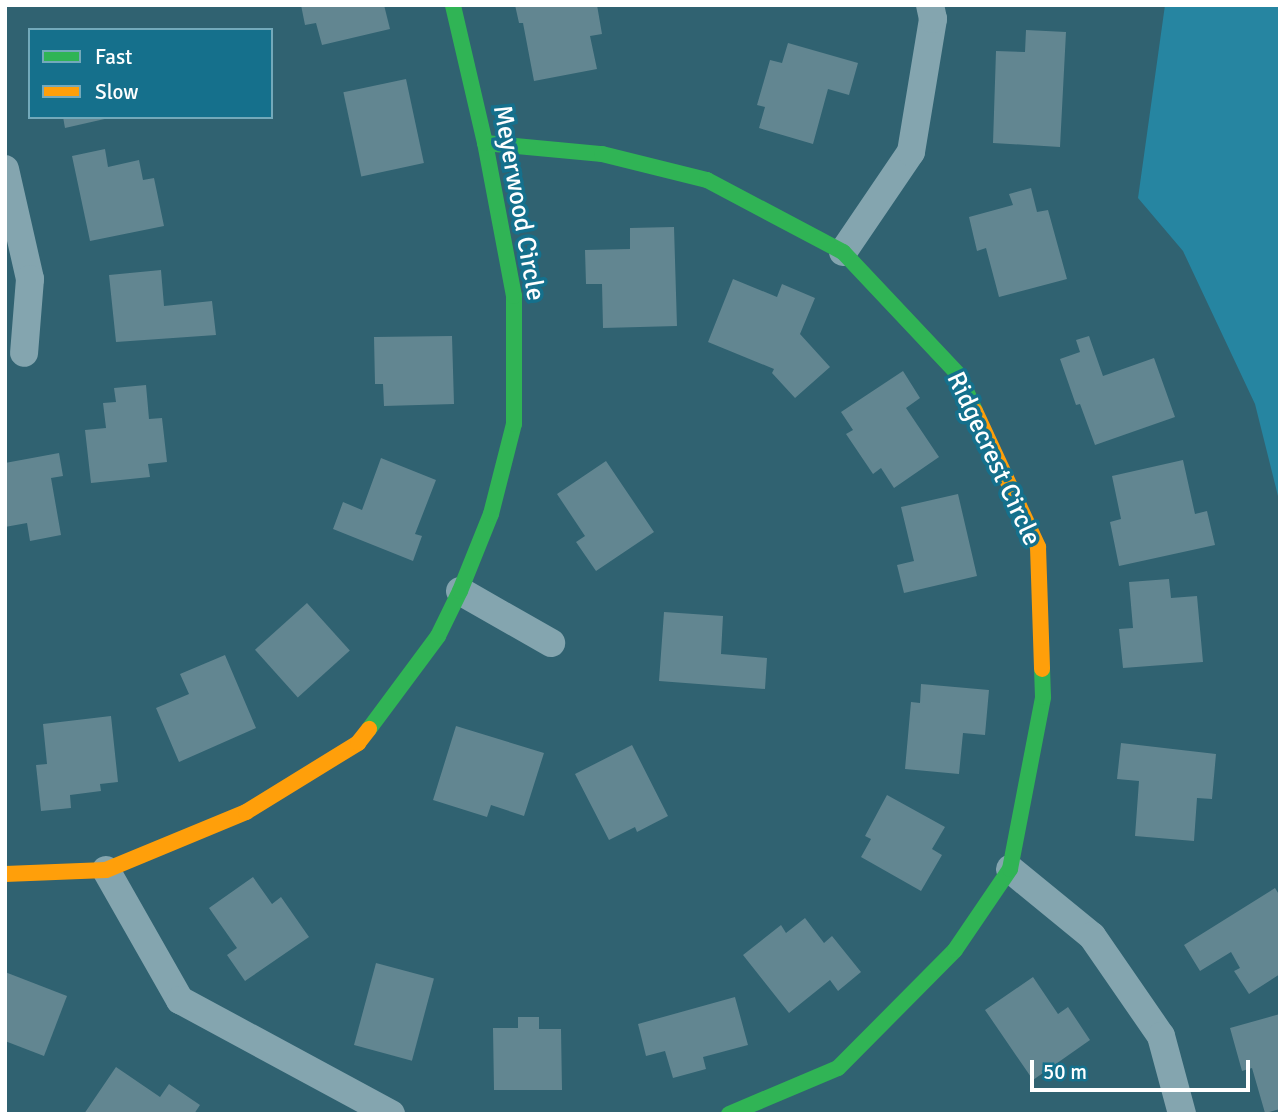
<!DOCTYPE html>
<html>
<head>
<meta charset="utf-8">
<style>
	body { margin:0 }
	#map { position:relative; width:1285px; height:1119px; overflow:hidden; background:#306271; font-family:Signika,sans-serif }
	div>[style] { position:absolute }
	.green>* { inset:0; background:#2685a1 }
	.building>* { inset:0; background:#628691; transform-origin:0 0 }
	.street>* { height:28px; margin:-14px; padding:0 14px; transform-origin:14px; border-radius:14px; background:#84a5af }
	.fast>* { height:16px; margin:-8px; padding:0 8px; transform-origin:8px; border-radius:8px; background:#30b455 }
	.slow>* { height:16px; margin:-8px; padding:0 8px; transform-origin:8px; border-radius:8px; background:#ff9f0a }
	span { translate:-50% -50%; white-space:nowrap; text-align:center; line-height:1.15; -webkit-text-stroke:7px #15708c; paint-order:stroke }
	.street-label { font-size:26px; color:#fff }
	.frame { position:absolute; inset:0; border:7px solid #fff; pointer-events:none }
	.legend { position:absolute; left:28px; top:28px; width:245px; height:91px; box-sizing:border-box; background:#15708c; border:2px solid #73a9ba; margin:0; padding:9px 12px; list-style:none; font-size:21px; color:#fff }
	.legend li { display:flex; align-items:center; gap:14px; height:35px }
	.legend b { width:35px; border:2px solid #73a9ba }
	.scale { position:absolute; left:1030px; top:1060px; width:220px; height:32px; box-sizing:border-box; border:4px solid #fff; border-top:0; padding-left:9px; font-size:21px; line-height:24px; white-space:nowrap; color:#fff; -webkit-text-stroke:5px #15708c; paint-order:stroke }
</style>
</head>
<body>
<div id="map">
	<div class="green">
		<div style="clip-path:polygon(1165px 5px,1280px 5px,1280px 504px,1255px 404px,1183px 251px,1138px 198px)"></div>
	</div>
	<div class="building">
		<div style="clip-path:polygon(301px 5px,384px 5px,390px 29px,322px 45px,316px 23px,305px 25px)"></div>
		<div style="clip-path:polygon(515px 5px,597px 5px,602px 34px,590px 36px,597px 69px,534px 81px,523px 23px,519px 23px)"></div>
		<div style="clip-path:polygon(1026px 30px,1066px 32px,1060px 147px,993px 143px,996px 51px,1025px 52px)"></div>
		<div style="clip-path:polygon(788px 43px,858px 63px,849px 95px,828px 89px,813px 144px,759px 128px,765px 107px,757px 105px,770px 60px,782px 63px)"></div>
		<div style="left:406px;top:79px;width:86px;height:64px;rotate:78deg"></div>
		<div style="clip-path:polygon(63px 117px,109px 117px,109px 118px,65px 128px)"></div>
		<div style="clip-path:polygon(105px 149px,108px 167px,139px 160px,143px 180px,154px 178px,164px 226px,90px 241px,72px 156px)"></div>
		<div style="clip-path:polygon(1031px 188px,1037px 212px,1048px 210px,1067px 279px,999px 297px,986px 248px,977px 251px,969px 217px,1013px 205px,1009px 194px)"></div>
		<div style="clip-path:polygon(674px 227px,677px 326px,603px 328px,602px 284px,586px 284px,585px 250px,630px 249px,630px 228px)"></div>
		<div style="clip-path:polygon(161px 270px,164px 306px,212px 301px,216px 335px,116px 342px,109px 275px)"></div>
		<div style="clip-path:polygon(733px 279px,777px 297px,782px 284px,815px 298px,800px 334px,830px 367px,795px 398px,772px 373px,774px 369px,708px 342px)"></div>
		<div style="clip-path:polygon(452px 336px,454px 404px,384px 406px,383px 384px,375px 384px,374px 337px)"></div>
		<div style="clip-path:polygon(1089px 336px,1103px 376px,1154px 358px,1175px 417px,1095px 445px,1080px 404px,1076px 405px,1060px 359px,1080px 352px,1076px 340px)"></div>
		<div style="clip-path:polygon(903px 371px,920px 398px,906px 408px,939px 457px,894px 488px,881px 468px,873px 474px,846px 434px,853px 430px,841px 412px)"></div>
		<div style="clip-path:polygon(146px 385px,149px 419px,162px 418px,167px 462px,148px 464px,150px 477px,91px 483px,85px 430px,106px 428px,103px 403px,116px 402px,114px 388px)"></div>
		<div style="clip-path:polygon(59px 453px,63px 476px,51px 478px,61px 535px,30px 541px,27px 523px,5px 527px,5px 463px)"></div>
		<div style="clip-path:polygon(381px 458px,436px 480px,415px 534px,422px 536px,413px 561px,333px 529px,343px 502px,362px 510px)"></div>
		<div style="clip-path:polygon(1183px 460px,1195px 514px,1207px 511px,1215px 545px,1119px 566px,1110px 522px,1121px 519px,1112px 476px)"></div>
		<div style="clip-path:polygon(606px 461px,654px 532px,596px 571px,576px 542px,585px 536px,557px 494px)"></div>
		<div style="clip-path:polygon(958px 494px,977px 576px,904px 593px,897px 565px,914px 561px,901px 507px)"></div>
		<div style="clip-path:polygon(1169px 579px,1171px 598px,1197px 596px,1203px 662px,1123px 668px,1119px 629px,1133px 628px,1129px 582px)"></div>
		<div style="left:307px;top:603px;width:64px;height:70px;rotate:48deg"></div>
		<div style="clip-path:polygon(664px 612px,723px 616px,721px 654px,767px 658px,765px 689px,659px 681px)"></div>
		<div style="clip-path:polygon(225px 655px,256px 728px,179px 762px,156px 708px,189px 694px,180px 674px)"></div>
		<div style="clip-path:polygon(921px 684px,989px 690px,985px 735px,963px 733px,959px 774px,905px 769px,911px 702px,920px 703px)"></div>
		<div style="clip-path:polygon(111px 716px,118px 782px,100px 784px,101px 791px,70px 795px,71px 808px,41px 811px,36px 765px,47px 764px,43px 724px)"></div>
		<div style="clip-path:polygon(456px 726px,544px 753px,524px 816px,491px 805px,487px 817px,433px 800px)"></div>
		<div style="clip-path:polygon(1121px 743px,1216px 754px,1212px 799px,1197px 798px,1194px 841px,1135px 836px,1139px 781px,1117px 779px)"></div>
		<div style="clip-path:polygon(632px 745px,668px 816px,637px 832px,635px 827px,609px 840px,575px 774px)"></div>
		<div style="clip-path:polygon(887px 795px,945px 827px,932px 849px,942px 855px,921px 891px,861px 857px,871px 839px,865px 836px)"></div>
		<div style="clip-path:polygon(253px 877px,272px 904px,281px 897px,309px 937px,245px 981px,227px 955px,237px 948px,209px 908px)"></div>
		<div style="clip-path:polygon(1275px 888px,1280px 896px,1280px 974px,1249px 994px,1234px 971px,1240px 968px,1231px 952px,1200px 971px,1184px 945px)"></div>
		<div style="clip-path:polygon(805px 918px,824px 943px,832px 936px,861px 972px,838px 991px,830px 980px,789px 1013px,743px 955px,781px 925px,786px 933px)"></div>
		<div style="left:376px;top:963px;width:60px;height:85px;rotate:15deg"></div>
		<div style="clip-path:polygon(5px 972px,67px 996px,44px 1056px,5px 1041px)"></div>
		<div style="clip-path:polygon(1033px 977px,1058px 1014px,1068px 1007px,1090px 1040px,1033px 1080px,985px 1010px)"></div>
		<div style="clip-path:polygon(735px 997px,748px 1045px,703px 1057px,706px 1069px,673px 1078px,665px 1051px,646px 1056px,638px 1024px)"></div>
		<div style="clip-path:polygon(1280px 1014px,1280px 1109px,1265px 1113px,1252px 1068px,1242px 1071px,1230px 1028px)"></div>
		<div style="clip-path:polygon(518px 1017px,539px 1017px,539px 1029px,561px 1029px,562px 1090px,494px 1090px,493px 1028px,518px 1028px)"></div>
		<div style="clip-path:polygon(116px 1067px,160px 1097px,169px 1084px,200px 1105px,194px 1114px,84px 1114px)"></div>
	</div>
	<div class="street">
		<div style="left:5px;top:169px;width:113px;rotate:77.2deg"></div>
		<div style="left:30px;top:279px;width:74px;rotate:94.6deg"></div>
		<div style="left:843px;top:252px;width:121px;rotate:-55.8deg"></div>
		<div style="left:911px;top:152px;width:135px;rotate:-80.6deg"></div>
		<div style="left:933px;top:19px;width:14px;rotate:-102deg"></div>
		<div style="left:460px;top:591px;width:105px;rotate:29.7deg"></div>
		<div style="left:1010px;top:869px;width:106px;rotate:39.3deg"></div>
		<div style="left:1092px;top:936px;width:121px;rotate:55.4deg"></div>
		<div style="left:1161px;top:1036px;width:81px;rotate:74.9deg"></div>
		<div style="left:106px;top:870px;width:150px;rotate:60.4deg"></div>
		<div style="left:180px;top:1000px;width:240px;rotate:28.4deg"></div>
	</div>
	<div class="fast">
		<div style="left:485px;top:143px;width:118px;rotate:5.4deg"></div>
		<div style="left:602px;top:154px;width:108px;rotate:13.9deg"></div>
		<div style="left:707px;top:180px;width:154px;rotate:27.9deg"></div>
		<div style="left:843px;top:252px;width:169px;rotate:46.7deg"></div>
		<div style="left:959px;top:375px;width:39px;rotate:66deg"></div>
		<div style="left:369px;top:729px;width:116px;rotate:-53.4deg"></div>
		<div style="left:438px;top:636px;width:50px;rotate:-63.9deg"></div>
		<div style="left:460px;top:591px;width:83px;rotate:-68.1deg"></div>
		<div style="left:491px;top:514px;width:93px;rotate:-75.7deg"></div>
		<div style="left:514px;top:424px;width:128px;rotate:-90deg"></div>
		<div style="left:514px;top:296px;width:156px;rotate:-100.7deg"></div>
		<div style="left:485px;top:143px;width:142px;rotate:-103.1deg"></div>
		<div style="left:729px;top:1114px;width:118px;rotate:-22.9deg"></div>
		<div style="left:838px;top:1068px;width:166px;rotate:-45.2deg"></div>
		<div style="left:955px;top:950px;width:98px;rotate:-55.8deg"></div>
		<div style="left:1010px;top:869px;width:175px;rotate:-79.1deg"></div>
		<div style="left:1043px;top:697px;width:28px;rotate:-92deg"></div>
	</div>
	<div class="slow">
		<div style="left:975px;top:411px;width:150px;rotate:65.1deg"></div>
		<div style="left:1038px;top:547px;width:122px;rotate:88.1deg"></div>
		<div style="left:5px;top:874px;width:101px;rotate:-2.3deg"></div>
		<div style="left:106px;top:870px;width:152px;rotate:-22.5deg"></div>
		<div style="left:246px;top:812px;width:132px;rotate:-31.6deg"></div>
		<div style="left:358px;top:743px;width:18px;rotate:-52deg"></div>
	</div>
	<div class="street-label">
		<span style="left:518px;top:203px;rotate:80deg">Meyerwood Circle</span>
		<span style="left:993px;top:459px;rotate:65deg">Ridgecrest Circle</span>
	</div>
	<div class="frame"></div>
	<ul class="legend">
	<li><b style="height:9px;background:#30b455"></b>Fast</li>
	<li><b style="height:9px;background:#ff9f0a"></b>Slow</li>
	</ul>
	<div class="scale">50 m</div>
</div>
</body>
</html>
